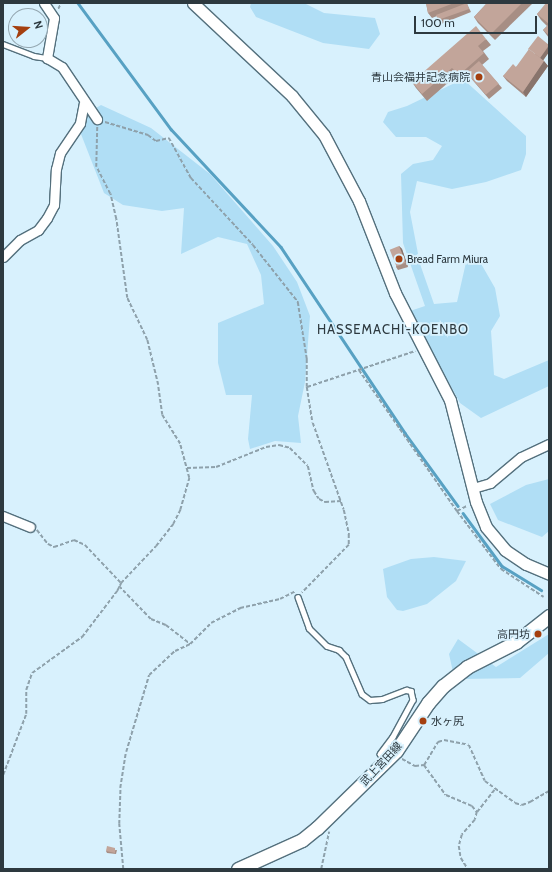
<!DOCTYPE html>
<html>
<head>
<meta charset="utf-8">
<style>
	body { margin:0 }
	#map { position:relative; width:552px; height:872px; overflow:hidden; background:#d8f1fd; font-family:Cabin,"Noto Sans JP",sans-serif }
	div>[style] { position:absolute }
	.green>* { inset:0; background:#b0def5 }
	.stream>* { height:2.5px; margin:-1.25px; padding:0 1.25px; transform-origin:1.25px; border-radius:1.25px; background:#57a1c3 }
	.path>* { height:1.5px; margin-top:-0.75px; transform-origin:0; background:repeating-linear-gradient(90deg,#8ea1ab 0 4px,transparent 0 6px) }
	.roads { filter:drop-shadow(1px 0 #54707d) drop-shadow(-1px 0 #54707d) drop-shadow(0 1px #54707d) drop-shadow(0 -1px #54707d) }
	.service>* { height:4.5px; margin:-2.25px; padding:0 2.25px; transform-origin:2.25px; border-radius:2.25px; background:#fff }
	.minor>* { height:9px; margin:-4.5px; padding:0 4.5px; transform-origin:4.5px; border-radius:4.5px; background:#fff }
	.tertiary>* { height:11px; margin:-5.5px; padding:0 5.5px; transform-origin:5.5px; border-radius:5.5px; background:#fff }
	.secondary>* { height:13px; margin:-6.5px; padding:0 6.5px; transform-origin:6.5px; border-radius:6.5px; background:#fff }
	.wall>* { inset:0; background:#a78e84 }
	.shaded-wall>* { inset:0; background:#88746c }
	.building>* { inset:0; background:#c2a59a; transform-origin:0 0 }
	.dots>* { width:11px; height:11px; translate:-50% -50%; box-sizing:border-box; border:2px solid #d8f1fd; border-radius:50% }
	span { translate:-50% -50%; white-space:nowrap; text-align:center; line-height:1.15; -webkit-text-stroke:3.5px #d8f1fd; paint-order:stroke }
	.poi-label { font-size:11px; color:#2d393f }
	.right { translate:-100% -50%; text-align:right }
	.left { translate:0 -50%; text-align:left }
	.street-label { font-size:11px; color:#2d393f }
	.quarter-label { font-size:13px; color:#2d393f; letter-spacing:1px }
	.frame { position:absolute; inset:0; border:4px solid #2d393f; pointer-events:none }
	.north { position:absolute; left:8px; top:8px; width:40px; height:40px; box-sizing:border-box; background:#d8f1fd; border:1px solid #94a7b1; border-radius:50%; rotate:73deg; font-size:11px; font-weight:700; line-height:16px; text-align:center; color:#2d393f }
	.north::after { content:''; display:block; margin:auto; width:14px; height:18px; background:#a43f0f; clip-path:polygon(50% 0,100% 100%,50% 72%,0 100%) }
	.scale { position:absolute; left:414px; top:16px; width:123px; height:18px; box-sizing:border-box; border:2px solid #2d393f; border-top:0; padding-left:5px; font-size:12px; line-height:14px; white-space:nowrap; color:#2d393f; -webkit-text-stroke:3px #d8f1fd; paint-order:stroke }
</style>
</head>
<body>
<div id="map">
	<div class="green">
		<div style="clip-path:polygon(251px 3px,304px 3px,324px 13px,375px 18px,380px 34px,369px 49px,323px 43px,256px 17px,250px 7px)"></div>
		<div style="clip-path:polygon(463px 79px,526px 136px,526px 154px,521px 170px,486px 182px,452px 189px,417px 181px,410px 212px,420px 264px,434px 304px,457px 302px,467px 258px,476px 255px,495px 288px,500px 316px,491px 331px,494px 375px,504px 379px,549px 360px,549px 386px,481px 418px,460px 403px,410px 311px,425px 306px,403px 243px,401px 174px,413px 164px,433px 160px,442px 146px,426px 137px,396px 137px,383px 122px,388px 112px,407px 106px)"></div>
		<div style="clip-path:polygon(101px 105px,151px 128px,210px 174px,273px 246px,297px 282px,310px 316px,305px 382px,298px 416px,301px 443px,275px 441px,250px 449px,248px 439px,252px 395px,226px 395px,218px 363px,218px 323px,264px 304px,261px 275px,247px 244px,218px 237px,181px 254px,184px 208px,162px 211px,123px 205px,104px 193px,79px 129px,86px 114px)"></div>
		<div style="clip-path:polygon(549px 479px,549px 531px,542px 537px,498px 520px,490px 504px,526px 485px)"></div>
		<div style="clip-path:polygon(434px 557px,466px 561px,456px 581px,427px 604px,403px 611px,397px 610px,387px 597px,383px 569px,411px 559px)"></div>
		<div style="clip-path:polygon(549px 634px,549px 653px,520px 678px,461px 679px,453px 672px,449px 654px,458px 639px,496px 667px)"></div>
	</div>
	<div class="stream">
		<div style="left:78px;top:3px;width:157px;rotate:53.6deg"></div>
		<div style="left:171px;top:129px;width:161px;rotate:47deg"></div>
		<div style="left:281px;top:247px;width:224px;rotate:56.3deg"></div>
		<div style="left:405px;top:433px;width:90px;rotate:54deg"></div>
		<div style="left:463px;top:513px;width:66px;rotate:53.7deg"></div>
		<div style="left:502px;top:566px;width:46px;rotate:31.6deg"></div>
	</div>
	<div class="path">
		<div style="left:58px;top:9px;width:7px;rotate:-63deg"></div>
		<div style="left:105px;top:122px;width:45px;rotate:16.8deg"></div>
		<div style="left:148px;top:135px;width:10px;rotate:37deg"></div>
		<div style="left:156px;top:141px;width:13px;rotate:-13deg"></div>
		<div style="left:169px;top:138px;width:46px;rotate:61.2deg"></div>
		<div style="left:191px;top:178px;width:91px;rotate:47.2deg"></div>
		<div style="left:253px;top:245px;width:73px;rotate:51.7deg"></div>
		<div style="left:298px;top:302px;width:58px;rotate:81deg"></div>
		<div style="left:307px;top:359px;width:28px;rotate:90deg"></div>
		<div style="left:307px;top:387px;width:36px;rotate:81deg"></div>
		<div style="left:313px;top:423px;width:92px;rotate:70.4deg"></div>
		<div style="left:344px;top:510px;width:25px;rotate:78deg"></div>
		<div style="left:349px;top:534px;width:11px;rotate:90deg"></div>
		<div style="left:349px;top:545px;width:67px;rotate:134.4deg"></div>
		<div style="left:359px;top:370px;width:172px;rotate:55.2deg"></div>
		<div style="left:457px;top:511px;width:11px;rotate:-27deg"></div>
		<div style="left:307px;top:387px;width:114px;rotate:-18.4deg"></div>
		<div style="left:187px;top:468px;width:29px;rotate:-2deg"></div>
		<div style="left:216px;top:467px;width:54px;rotate:-21.8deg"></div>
		<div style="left:266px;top:447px;width:13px;rotate:-9deg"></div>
		<div style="left:279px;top:445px;width:11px;rotate:15deg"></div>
		<div style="left:290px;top:448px;width:25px;rotate:45deg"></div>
		<div style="left:308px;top:466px;width:26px;rotate:77deg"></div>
		<div style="left:314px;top:491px;width:9px;rotate:58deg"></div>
		<div style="left:319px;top:499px;width:7px;rotate:27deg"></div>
		<div style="left:325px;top:502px;width:16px;rotate:-4deg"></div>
		<div style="left:457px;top:511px;width:73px;rotate:52.8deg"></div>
		<div style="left:501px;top:569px;width:51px;rotate:33.1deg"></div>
		<div style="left:37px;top:530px;width:18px;rotate:52deg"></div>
		<div style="left:48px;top:544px;width:7px;rotate:27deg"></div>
		<div style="left:54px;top:547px;width:21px;rotate:-19deg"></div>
		<div style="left:74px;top:540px;width:12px;rotate:24deg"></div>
		<div style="left:85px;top:545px;width:52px;rotate:46.5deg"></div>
		<div style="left:119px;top:586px;width:46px;rotate:45.9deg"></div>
		<div style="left:151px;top:619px;width:16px;rotate:22deg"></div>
		<div style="left:166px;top:625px;width:31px;rotate:38deg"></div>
		<div style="left:402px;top:759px;width:15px;rotate:28deg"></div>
		<div style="left:415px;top:766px;width:9px;rotate:-6deg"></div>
		<div style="left:424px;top:765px;width:27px;rotate:-59deg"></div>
		<div style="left:438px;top:742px;width:6px;rotate:-18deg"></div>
		<div style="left:444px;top:740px;width:25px;rotate:11deg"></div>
		<div style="left:469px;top:745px;width:39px;rotate:66deg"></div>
		<div style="left:485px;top:781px;width:37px;rotate:36deg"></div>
		<div style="left:515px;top:803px;width:7px;rotate:16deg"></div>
		<div style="left:522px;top:805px;width:9px;rotate:-21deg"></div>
		<div style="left:530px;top:802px;width:22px;rotate:-30deg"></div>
		<div style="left:424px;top:765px;width:37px;rotate:54deg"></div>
		<div style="left:446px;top:795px;width:28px;rotate:23deg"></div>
		<div style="left:472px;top:806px;width:8px;rotate:50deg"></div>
		<div style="left:477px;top:812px;width:8px;rotate:104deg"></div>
		<div style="left:475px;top:820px;width:20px;rotate:131deg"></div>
		<div style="left:462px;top:835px;width:11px;rotate:105deg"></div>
		<div style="left:459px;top:846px;width:12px;rotate:81deg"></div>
		<div style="left:461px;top:858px;width:13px;rotate:58deg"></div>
		<div style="left:3px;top:775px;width:65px;rotate:-69.3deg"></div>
		<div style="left:26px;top:714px;width:24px;rotate:-90deg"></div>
		<div style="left:26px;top:690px;width:18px;rotate:-71deg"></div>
		<div style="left:32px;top:673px;width:62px;rotate:-35.8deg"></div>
		<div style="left:82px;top:637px;width:58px;rotate:-52.7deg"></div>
		<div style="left:117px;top:591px;width:9px;rotate:-63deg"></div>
		<div style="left:121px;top:583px;width:51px;rotate:-46.6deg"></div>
		<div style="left:156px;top:546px;width:28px;rotate:-52deg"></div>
		<div style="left:173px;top:524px;width:16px;rotate:-63deg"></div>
		<div style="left:180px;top:510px;width:33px;rotate:-74deg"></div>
		<div style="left:189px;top:478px;width:35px;rotate:-105deg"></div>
		<div style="left:180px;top:444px;width:34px;rotate:-122deg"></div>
		<div style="left:162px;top:415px;width:30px;rotate:-98deg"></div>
		<div style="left:158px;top:385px;width:46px;rotate:-103.7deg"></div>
		<div style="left:147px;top:340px;width:47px;rotate:-115.5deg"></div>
		<div style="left:127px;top:298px;width:80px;rotate:-97.9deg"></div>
		<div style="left:116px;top:219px;width:26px;rotate:-103deg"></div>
		<div style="left:110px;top:194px;width:30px;rotate:-117deg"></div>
		<div style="left:96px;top:167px;width:41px;rotate:-88.6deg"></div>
		<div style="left:477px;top:812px;width:28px;rotate:-52deg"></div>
		<div style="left:123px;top:869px;width:45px;rotate:-95.1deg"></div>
		<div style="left:119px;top:824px;width:36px;rotate:-88deg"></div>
		<div style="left:120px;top:788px;width:36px;rotate:-81deg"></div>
		<div style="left:126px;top:752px;width:80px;rotate:-73.4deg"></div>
		<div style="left:149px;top:675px;width:35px;rotate:-43deg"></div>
		<div style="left:175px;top:651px;width:17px;rotate:-25deg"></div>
		<div style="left:190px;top:644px;width:30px;rotate:-45deg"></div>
		<div style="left:211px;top:623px;width:33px;rotate:-27deg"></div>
		<div style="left:240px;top:608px;width:41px;rotate:-12.7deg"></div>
		<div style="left:280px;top:599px;width:18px;rotate:-27deg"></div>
		<div style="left:321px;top:869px;width:38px;rotate:-78deg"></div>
	</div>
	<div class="roads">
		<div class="service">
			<div style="left:3px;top:44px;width:33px;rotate:21deg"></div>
			<div style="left:34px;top:56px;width:13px;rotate:9deg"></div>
			<div style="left:298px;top:597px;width:33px;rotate:70deg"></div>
			<div style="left:309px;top:628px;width:25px;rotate:45deg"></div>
			<div style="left:327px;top:646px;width:13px;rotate:18deg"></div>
			<div style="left:339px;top:650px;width:10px;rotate:45deg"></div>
			<div style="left:346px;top:657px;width:40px;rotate:66.6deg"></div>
			<div style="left:362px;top:694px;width:10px;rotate:37deg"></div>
			<div style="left:370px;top:700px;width:12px;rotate:-5deg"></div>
			<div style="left:382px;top:699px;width:26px;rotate:-21deg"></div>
			<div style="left:406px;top:690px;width:5px;rotate:11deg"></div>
			<div style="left:411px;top:691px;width:9px;rotate:77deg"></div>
			<div style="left:413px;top:700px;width:42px;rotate:118.4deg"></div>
			<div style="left:393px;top:737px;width:21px;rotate:127deg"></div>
			<div style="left:380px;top:754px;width:8px;rotate:45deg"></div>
		</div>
		<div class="minor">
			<div style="left:44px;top:3px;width:18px;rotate:56deg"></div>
			<div style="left:54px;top:18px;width:41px;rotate:99.9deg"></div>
			<div style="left:47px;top:58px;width:17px;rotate:31deg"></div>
			<div style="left:62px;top:67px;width:63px;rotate:56.1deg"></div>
			<div style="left:3px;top:257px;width:24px;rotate:-45deg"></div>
			<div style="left:20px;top:240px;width:21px;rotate:-29deg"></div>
			<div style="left:38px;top:230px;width:15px;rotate:-53deg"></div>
			<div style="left:47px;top:218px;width:15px;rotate:-62deg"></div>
			<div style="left:54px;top:205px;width:36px;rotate:-87deg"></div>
			<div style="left:56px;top:169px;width:16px;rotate:-76deg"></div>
			<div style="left:60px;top:153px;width:36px;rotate:-56deg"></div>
			<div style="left:80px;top:123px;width:20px;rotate:-79deg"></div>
			<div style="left:473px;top:488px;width:18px;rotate:-16deg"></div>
			<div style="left:490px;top:483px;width:40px;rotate:-40deg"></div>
			<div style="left:521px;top:457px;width:31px;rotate:-25deg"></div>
			<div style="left:3px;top:516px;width:29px;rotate:22deg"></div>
		</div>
		<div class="tertiary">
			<div style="left:193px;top:3px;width:136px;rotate:43.2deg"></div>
			<div style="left:292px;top:96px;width:50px;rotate:50.6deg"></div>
			<div style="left:324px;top:135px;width:75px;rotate:62.1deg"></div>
			<div style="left:359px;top:201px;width:99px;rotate:68.6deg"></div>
			<div style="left:395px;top:293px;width:120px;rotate:62.8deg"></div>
			<div style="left:450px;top:400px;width:105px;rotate:75.7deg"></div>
			<div style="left:476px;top:502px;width:27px;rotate:68deg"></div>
			<div style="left:486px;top:527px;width:30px;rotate:50deg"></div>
			<div style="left:505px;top:550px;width:25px;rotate:34deg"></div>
			<div style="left:526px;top:564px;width:25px;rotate:23deg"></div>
		</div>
		<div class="secondary">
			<div style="left:238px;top:869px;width:70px;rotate:-24.4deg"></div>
			<div style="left:302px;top:840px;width:19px;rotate:-39deg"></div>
			<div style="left:317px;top:828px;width:110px;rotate:-44.3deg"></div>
			<div style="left:396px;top:751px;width:58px;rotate:-56.3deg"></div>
			<div style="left:428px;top:703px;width:23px;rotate:-49deg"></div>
			<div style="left:443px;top:686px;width:31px;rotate:-38deg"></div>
			<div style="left:467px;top:667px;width:55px;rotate:-27deg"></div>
			<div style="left:516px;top:642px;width:42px;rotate:-38.2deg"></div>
		</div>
	</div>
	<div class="wall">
		<div style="clip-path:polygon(426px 3px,469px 3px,467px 4px,471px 12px,441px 24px,438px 20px,437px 16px,432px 18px,428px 13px)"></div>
		<div style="clip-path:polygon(487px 3px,533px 3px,495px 40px,478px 23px,474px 17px)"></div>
		<div style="clip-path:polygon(549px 3px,549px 38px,543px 30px,547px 26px,541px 20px,537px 14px)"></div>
		<div style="clip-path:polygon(486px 39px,491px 45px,483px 51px,489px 59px,482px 65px,502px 88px,489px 99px,469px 76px,463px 82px,457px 75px,427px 101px,416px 88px,412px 82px)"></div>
		<div style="clip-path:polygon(549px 45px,549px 52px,543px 60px,548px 66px,526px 97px,507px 81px,503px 76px,516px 67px)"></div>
		<div style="clip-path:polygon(399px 246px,402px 249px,408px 267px,398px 270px,396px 267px)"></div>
		<div style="clip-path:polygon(117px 850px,116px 854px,107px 853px,106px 851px)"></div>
	</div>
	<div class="shaded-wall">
		<div style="clip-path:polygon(549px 46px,549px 52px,542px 62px,540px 58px)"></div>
		<div style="clip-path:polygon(544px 61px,548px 66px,526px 97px,523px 92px)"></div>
		<div style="clip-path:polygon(399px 246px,402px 249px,408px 267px,406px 263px)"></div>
	</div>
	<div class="building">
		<div style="clip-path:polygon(426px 3px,454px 3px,428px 13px)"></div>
		<div style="clip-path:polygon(467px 3px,469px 9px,438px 20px,436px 15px)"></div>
		<div style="clip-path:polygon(487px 3px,522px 3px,491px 34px,474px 17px)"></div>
		<div style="clip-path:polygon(546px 3px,549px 3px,549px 35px,543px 30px,549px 24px,537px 14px)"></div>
		<div style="clip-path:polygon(476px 26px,486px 39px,478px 46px,484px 53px,459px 75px,452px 68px,422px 94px,412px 82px)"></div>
		<div style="clip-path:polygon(538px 36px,549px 45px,540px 58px,529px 49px,529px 50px,528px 49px)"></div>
		<div style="clip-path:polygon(529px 49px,544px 61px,523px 92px,503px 76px,513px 64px,516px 67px)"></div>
		<div style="left:479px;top:61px;width:30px;height:17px;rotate:49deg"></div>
		<div style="left:399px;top:246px;width:18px;height:10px;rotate:68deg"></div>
		<div style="clip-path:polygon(107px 846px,115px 848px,115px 853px,106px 851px)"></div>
	</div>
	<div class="dots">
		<div style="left:479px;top:77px;background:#a43f0f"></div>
		<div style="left:399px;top:259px;background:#a43f0f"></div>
		<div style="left:538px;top:634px;background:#a43f0f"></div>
		<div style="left:423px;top:721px;background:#a43f0f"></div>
	</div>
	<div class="poi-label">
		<span class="right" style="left:470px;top:77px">青山会福井記念病院</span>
		<span class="left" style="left:407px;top:259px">Bread Farm Miura</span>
		<span class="right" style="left:530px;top:634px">高円坊</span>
		<span class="left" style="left:431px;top:721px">水ヶ尻</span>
	</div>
	<div class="street-label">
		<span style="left:381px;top:764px;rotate:-47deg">武上宮田線</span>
	</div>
	<div class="quarter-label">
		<span style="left:393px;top:329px">HASSEMACHI-KOENBO</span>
	</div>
	<div class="frame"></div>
	<div class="north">N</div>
	<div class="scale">100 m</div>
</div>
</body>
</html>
